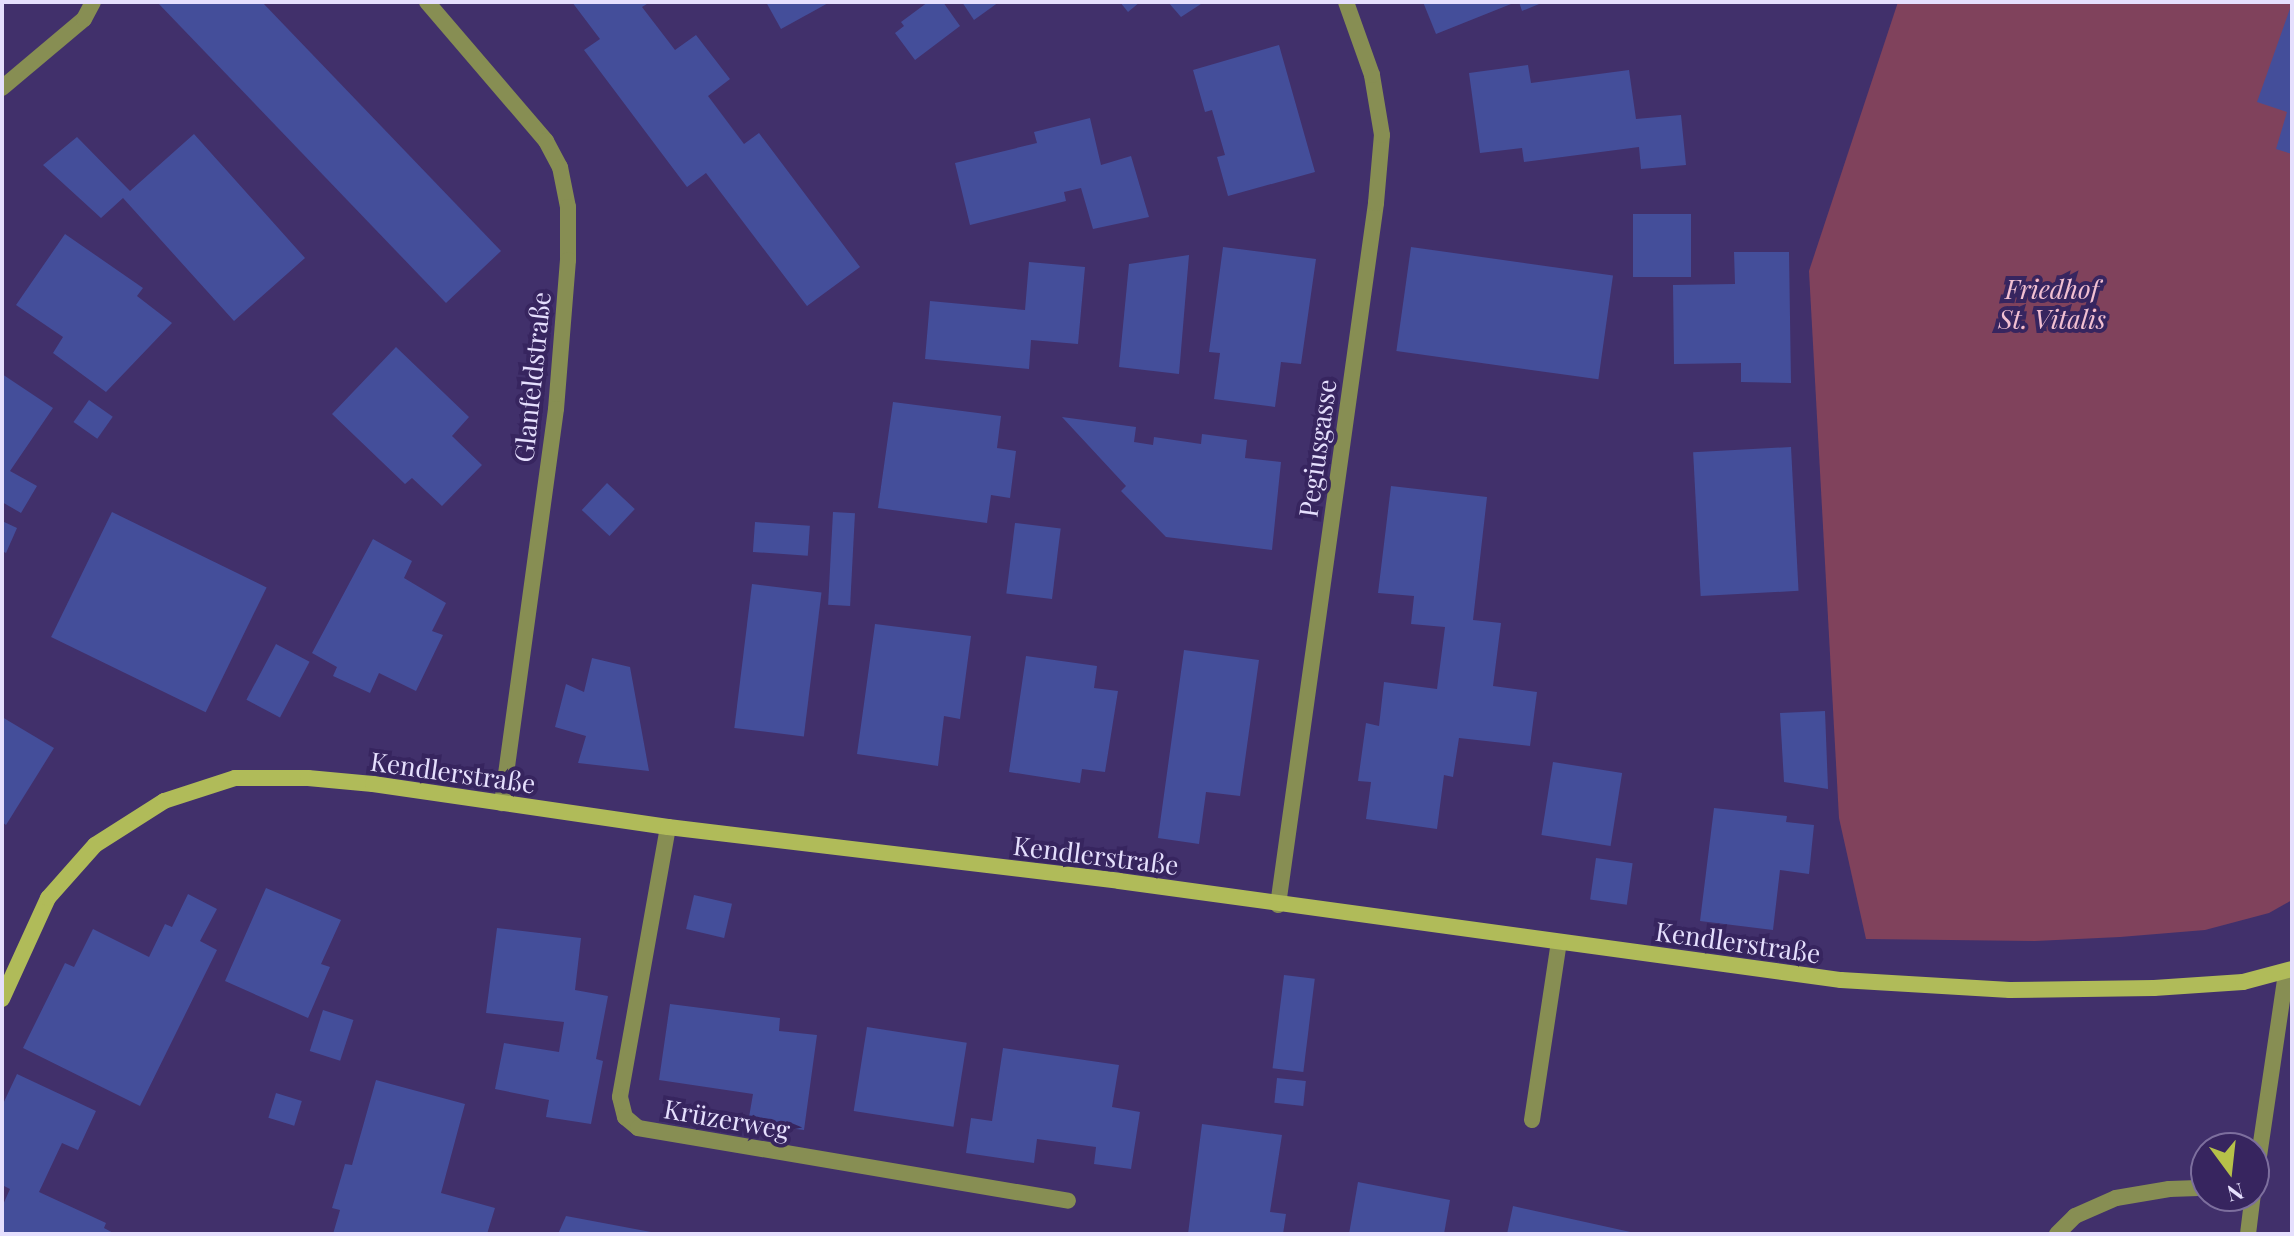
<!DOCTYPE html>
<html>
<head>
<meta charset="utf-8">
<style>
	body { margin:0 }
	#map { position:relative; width:2294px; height:1236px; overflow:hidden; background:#41306b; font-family:"Playfair Display",serif }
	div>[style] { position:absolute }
	.green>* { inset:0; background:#80425c }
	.building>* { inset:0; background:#444e9a; transform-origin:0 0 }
	.lane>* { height:16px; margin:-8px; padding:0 8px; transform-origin:8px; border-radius:8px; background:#878e53 }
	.street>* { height:16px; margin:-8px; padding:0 8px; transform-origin:8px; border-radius:8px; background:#878e53 }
	.secondary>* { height:16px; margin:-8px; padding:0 8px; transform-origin:8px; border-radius:8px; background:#b0bb59 }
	span { translate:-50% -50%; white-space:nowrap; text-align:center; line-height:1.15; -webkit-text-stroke:8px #37255f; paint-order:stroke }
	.park-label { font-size:26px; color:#f2c0d2; font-style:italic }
	.street-label { font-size:26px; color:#e5dffd }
	.frame { position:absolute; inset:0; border:4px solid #e5dffd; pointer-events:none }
	.north { position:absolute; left:2190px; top:1132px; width:80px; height:80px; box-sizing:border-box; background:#37255f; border:2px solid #7d6f9e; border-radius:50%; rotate:165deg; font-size:22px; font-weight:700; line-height:32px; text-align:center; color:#e5dffd }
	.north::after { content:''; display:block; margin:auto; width:28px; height:36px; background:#b6c149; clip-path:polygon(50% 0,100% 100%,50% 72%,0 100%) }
</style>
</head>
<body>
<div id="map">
	<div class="green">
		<div style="clip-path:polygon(1898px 2px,2292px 2px,2292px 900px,2269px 913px,2205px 930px,2120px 937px,2035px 941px,1866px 939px,1839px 818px,1809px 271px)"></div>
	</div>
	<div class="building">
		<div style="clip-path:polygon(157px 2px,262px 2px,501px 251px,446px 303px)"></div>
		<div style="clip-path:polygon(572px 2px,650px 2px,642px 7px,675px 50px,696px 35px,730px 79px,708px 96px,744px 144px,759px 133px,860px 267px,807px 306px,706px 173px,687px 187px,584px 50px,600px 39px)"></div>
		<div style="clip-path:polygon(766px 2px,830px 2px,781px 29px)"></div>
		<div style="clip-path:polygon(928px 2px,943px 2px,960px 26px,915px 60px,895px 33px,904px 26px,901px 22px)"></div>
		<div style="clip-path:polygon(962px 2px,999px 2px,974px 20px)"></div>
		<div style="clip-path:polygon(1120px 2px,1140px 2px,1128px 12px)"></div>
		<div style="clip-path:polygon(1168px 2px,1204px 2px,1181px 17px)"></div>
		<div style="clip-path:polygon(1423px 2px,1516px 2px,1436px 34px)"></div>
		<div style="clip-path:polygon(1519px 2px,1544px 2px,1522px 11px)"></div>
		<div style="clip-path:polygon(2292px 3px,2292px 154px,2276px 149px,2287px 112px,2257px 102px)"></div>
		<div style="clip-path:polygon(1279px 45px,1315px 172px,1228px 196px,1217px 157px,1225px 155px,1212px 110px,1205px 112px,1193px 70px)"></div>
		<div style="clip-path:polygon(1528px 65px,1531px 83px,1629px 70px,1636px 119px,1681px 115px,1686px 165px,1641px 169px,1639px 147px,1524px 162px,1522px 148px,1480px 153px,1469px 73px)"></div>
		<div style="clip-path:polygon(1090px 118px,1101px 165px,1131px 156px,1149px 217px,1093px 229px,1081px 188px,1064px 192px,1066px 201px,970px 225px,955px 163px,1037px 143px,1034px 132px)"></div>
		<div style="clip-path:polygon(194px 134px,305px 258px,234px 321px,123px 198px,101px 218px,43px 165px,77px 137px,130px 191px)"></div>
		<div style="left:1691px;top:214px;width:63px;height:58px;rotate:90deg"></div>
		<div style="clip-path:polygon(65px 234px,143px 288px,137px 296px,172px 323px,106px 392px,53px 353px,63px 337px,16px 305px)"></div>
		<div style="clip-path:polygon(1223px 247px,1316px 259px,1301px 364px,1281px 362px,1275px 407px,1214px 399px,1220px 353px,1209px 352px)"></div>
		<div style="left:1411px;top:247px;width:204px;height:105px;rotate:8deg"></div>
		<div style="clip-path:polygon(1734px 252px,1789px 252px,1791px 383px,1741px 382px,1741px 363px,1674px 364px,1673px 285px,1735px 284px)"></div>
		<div style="clip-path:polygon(1189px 255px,1179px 374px,1119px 367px,1129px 264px)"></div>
		<div style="clip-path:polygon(1029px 262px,1085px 267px,1078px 344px,1031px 340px,1029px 369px,925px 359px,930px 301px,1025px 310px)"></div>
		<div style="clip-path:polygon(396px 347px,469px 417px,452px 436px,482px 465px,442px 506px,412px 478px,405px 484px,332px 414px)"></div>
		<div style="clip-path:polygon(2px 374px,53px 408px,10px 471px,37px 486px,21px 513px,2px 502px)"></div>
		<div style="left:89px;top:400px;width:29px;height:27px;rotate:35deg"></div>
		<div style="clip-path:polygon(893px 402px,1001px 416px,997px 448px,1016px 451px,1010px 498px,991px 495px,987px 523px,878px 508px)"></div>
		<div style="clip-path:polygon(1062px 417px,1136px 427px,1134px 442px,1153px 445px,1154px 437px,1201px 444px,1202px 434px,1247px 440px,1245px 458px,1281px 462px,1272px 550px,1166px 537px,1121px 491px,1126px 486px)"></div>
		<div style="left:1791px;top:447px;width:144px;height:98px;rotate:87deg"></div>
		<div style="left:607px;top:483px;width:38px;height:37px;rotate:43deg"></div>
		<div style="clip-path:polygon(1391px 486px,1487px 497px,1473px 620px,1501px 623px,1493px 686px,1537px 692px,1530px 746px,1459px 738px,1453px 777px,1444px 775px,1437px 829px,1366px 819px,1371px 782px,1358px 781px,1366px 723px,1379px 726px,1384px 682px,1437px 689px,1445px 627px,1411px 624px,1414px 596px,1378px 593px)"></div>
		<div style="left:112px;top:512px;width:172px;height:139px;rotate:26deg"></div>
		<div style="left:833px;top:512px;width:22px;height:93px;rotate:3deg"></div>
		<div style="clip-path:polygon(2px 521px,17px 528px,6px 553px,2px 551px)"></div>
		<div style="left:755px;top:522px;width:55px;height:30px;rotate:4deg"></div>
		<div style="left:1015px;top:523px;width:46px;height:71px;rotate:7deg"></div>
		<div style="clip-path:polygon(373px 539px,412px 561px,404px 578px,446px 603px,432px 631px,443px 635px,416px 691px,379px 673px,370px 693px,333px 676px,337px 667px,312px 653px)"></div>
		<div style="left:752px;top:584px;width:70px;height:145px;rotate:7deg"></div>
		<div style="clip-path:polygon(875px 624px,971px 636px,960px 719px,944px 716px,938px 766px,857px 754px)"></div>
		<div style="left:276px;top:644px;width:38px;height:63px;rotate:28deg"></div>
		<div style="clip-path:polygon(1184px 650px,1259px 660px,1240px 796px,1206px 792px,1199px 844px,1158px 838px)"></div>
		<div style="clip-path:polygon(1026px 656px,1097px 666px,1094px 688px,1118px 691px,1105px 772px,1082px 769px,1080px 783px,1009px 772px)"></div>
		<div style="clip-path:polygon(592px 658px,630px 667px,649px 771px,578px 763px,586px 736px,555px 727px,566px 684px,584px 692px)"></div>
		<div style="clip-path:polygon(1825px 711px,1828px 789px,1784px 782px,1780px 713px)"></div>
		<div style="clip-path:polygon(2px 717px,54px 748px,6px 825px,2px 822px)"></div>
		<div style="left:1553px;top:762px;width:70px;height:74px;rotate:9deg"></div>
		<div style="clip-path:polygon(1714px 808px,1787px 816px,1786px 822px,1814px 825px,1809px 874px,1780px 870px,1773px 930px,1700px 921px)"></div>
		<div style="left:1596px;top:858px;width:37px;height:42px;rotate:8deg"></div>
		<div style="clip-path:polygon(266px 888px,341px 920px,321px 964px,330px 967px,308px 1018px,225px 981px)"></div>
		<div style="clip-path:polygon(188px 894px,217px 909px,200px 941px,217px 950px,140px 1106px,23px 1048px,65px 963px,74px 967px,93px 929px,149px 957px,165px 924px,172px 927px)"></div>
		<div style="left:694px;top:895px;width:39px;height:35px;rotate:13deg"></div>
		<div style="clip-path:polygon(497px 928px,581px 938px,575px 990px,608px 996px,596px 1059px,603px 1061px,591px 1124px,546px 1117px,549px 1100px,495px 1089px,504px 1043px,559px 1052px,564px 1022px,486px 1013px)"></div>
		<div style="left:1284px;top:975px;width:31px;height:94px;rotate:7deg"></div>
		<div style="clip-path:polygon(670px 1004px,780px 1018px,779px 1031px,817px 1035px,804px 1130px,748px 1123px,753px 1094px,659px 1080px)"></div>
		<div style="left:323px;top:1010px;width:32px;height:43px;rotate:18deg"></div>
		<div style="left:867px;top:1027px;width:101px;height:85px;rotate:9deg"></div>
		<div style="clip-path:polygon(1003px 1048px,1119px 1065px,1112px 1107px,1140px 1112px,1131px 1169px,1094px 1164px,1096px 1147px,1037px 1139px,1034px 1163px,966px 1153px,971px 1118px,992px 1121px)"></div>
		<div style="clip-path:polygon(17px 1074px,96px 1111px,78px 1150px,62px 1143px,39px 1192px,106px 1223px,104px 1228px,115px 1234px,2px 1234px,2px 1207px,10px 1189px,2px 1185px,2px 1106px)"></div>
		<div style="left:1277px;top:1078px;width:29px;height:25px;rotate:6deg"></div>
		<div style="clip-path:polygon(376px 1080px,465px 1104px,441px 1193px,495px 1208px,487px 1234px,333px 1234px,340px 1210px,332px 1208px,345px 1164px,352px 1165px)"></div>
		<div style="left:276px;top:1093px;width:27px;height:26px;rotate:17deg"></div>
		<div style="clip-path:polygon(1202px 1124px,1282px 1135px,1270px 1212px,1286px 1214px,1283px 1234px,1188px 1234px)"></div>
		<div style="clip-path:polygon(1358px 1182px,1450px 1200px,1444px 1234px,1349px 1234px)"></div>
		<div style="clip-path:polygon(1513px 1206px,1635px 1233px,1634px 1234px,1507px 1234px)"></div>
		<div style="clip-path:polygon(566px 1216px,651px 1232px,651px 1234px,558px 1234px)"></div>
	</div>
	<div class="lane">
		<div style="left:1532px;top:1120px;width:180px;rotate:-81.4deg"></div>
	</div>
	<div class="street">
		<div style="left:427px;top:2px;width:183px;rotate:49.4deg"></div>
		<div style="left:546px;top:141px;width:30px;rotate:62deg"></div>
		<div style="left:560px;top:167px;width:41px;rotate:78.7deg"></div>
		<div style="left:568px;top:207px;width:53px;rotate:90deg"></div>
		<div style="left:568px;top:260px;width:149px;rotate:94.6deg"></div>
		<div style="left:556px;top:409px;width:398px;rotate:97.8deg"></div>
		<div style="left:2px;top:88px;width:107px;rotate:-40.1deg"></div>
		<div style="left:84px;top:19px;width:19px;rotate:-62deg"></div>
		<div style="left:668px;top:827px;width:274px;rotate:100.1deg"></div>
		<div style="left:620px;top:1097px;width:21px;rotate:76deg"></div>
		<div style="left:625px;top:1117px;width:17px;rotate:40deg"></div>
		<div style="left:638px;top:1128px;width:436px;rotate:9.6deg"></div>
		<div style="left:1278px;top:905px;width:709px;rotate:-82.05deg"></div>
		<div style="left:1376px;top:203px;width:68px;rotate:-85deg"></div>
		<div style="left:1382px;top:135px;width:61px;rotate:-99.5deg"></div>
		<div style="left:1372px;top:75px;width:77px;rotate:-109.6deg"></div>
		<div style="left:2254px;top:1190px;width:220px;rotate:-81.6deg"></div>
		<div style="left:2057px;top:1234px;width:25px;rotate:-45deg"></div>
		<div style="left:2075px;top:1216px;width:45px;rotate:-23.7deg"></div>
		<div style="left:2116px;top:1198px;width:54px;rotate:-9.6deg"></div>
		<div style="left:2169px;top:1189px;width:37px;rotate:-2deg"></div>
		<div style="left:2248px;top:1234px;width:38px;rotate:-83deg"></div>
	</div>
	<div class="secondary">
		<div style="left:2px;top:999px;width:111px;rotate:-65.5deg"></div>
		<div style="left:48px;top:898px;width:71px;rotate:-48.4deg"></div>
		<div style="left:95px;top:845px;width:82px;rotate:-32.5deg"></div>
		<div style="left:164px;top:801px;width:75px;rotate:-17.9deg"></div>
		<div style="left:235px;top:778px;width:73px"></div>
		<div style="left:308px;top:778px;width:65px;rotate:5.3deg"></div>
		<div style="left:373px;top:784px;width:298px;rotate:8.3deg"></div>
		<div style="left:668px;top:827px;width:454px;rotate:6.8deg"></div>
		<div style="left:1119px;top:881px;width:729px;rotate:7.81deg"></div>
		<div style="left:1841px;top:980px;width:169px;rotate:3.4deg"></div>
		<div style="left:2010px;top:990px;width:144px;rotate:-0.8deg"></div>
		<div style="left:2154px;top:988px;width:89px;rotate:-3.9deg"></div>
		<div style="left:2243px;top:982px;width:51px;rotate:-14.9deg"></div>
	</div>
	<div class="park-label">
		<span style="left:2052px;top:304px">Friedhof<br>St. Vitalis</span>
	</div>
	<div class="street-label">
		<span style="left:532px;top:377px;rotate:-84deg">Glanfeldstraße</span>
		<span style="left:1317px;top:448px;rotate:-82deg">Pegiusgasse</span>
		<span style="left:453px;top:772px;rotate:8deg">Kendlerstraße</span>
		<span style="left:1096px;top:855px;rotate:7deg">Kendlerstraße</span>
		<span style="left:1738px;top:942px;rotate:8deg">Kendlerstraße</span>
		<span style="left:727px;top:1119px;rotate:10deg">Krüzerweg</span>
	</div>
	<div class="frame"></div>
	<div class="north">N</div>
</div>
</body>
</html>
